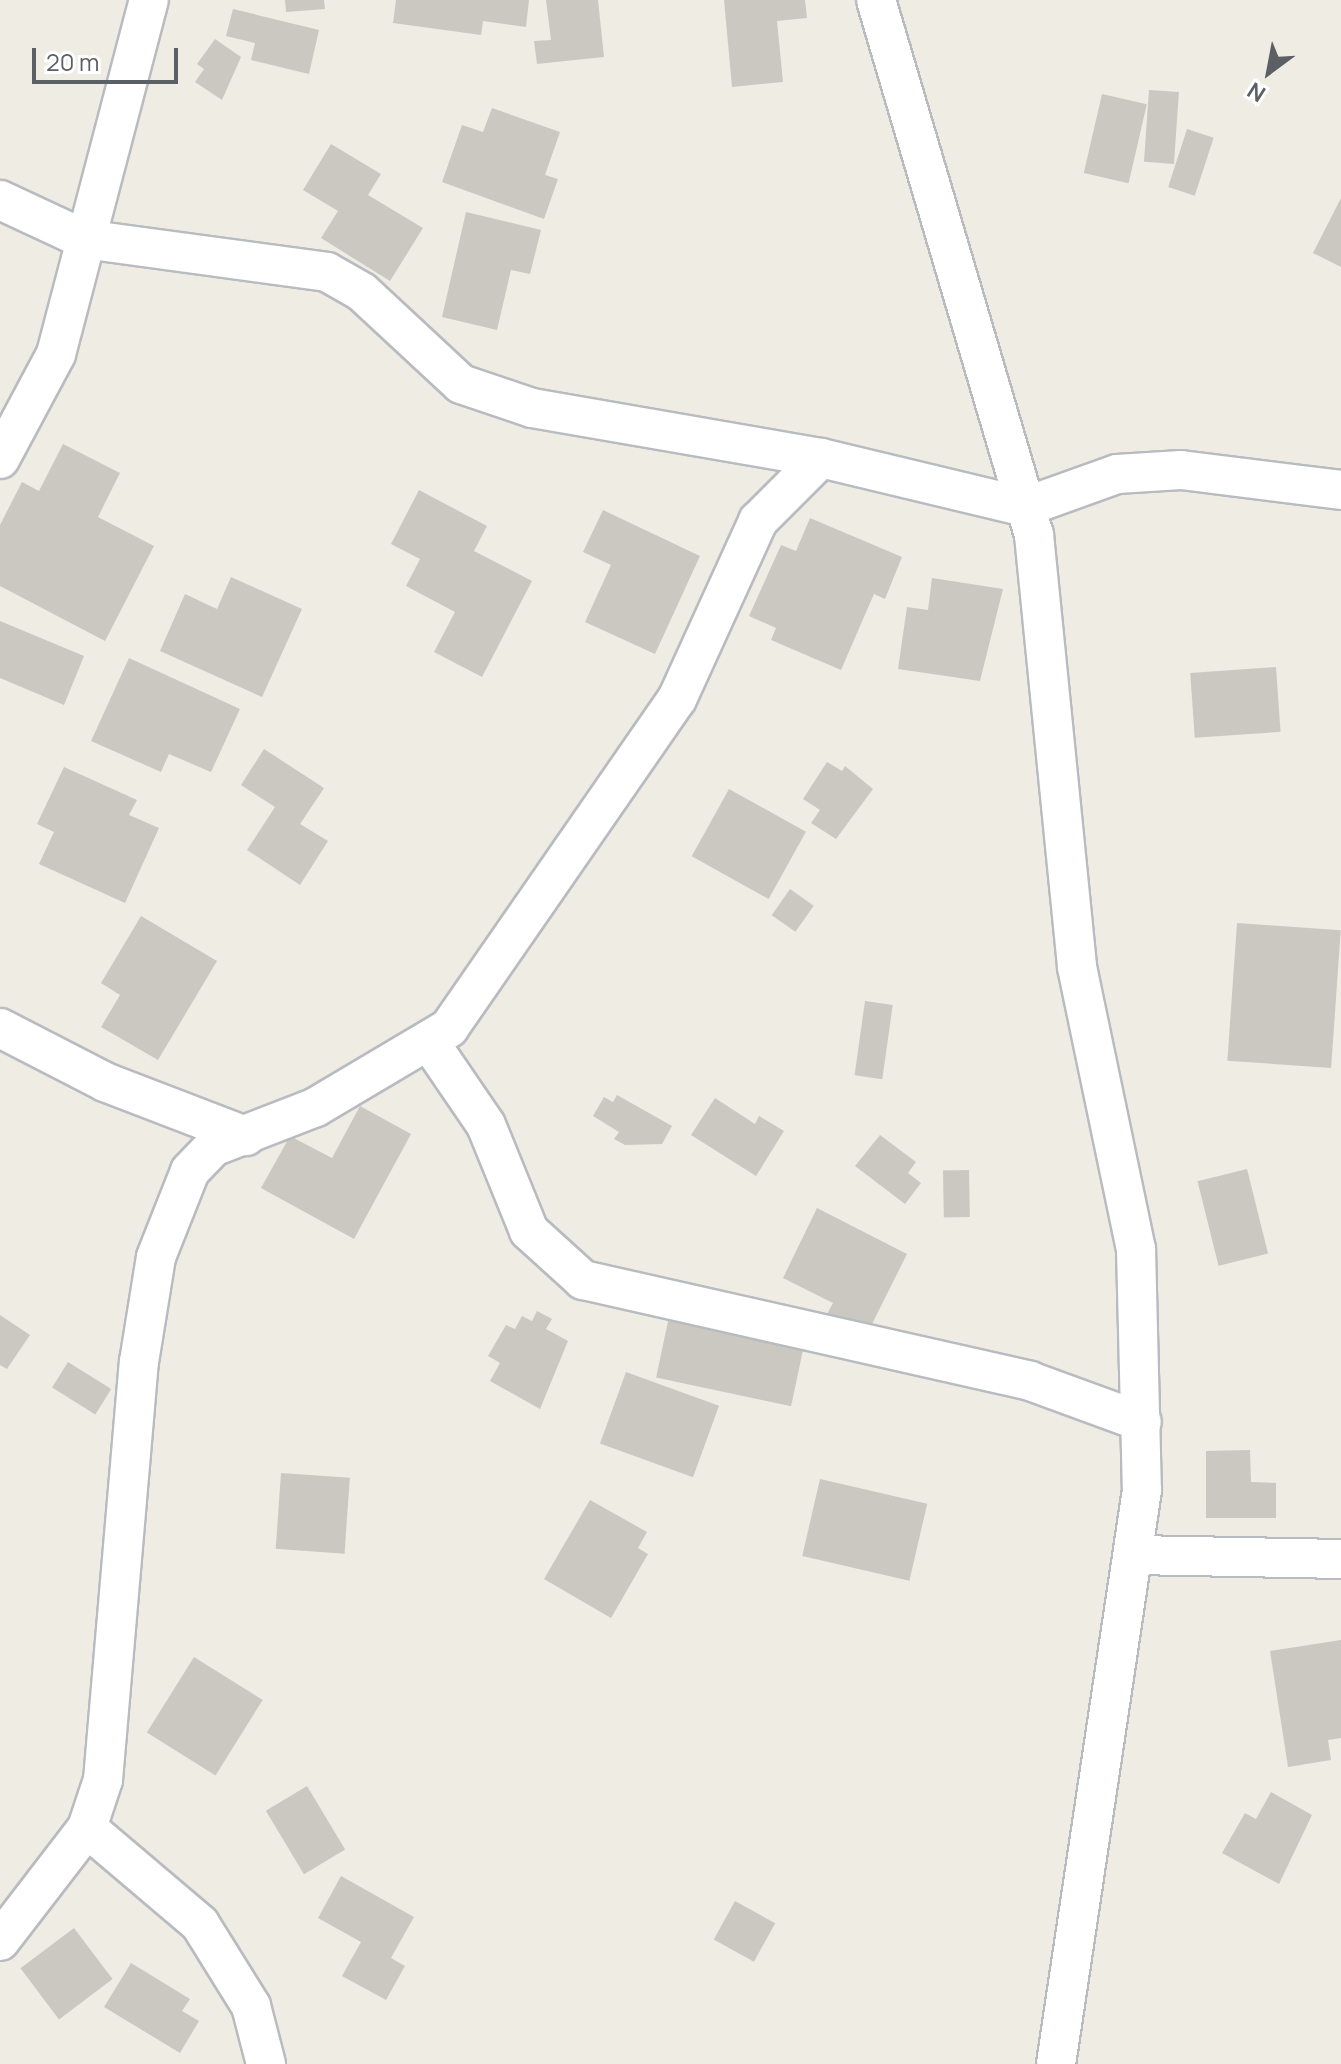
<!DOCTYPE html>
<html>
<head>
<meta charset="utf-8">
<style>
	body { margin:0 }
	#map { position:relative; width:1341px; height:2064px; overflow:hidden; background:#eeece3; font-family:Manrope,sans-serif }
	div>[style] { position:absolute }
	.building>* { inset:0; background:#cbc8c2; transform-origin:0 0 }
	.roads { filter:drop-shadow(2px 0 #b8bbc0) drop-shadow(-2px 0 #b8bbc0) drop-shadow(0 2px #b8bbc0) drop-shadow(0 -2px #b8bbc0) }
	.street>* { height:38px; margin:-19px; padding:0 19px; transform-origin:19px; border-radius:19px; background:#fff }
	span { translate:-50% -50%; white-space:nowrap; text-align:center; line-height:1.15; -webkit-text-stroke:7px #fff; paint-order:stroke }
	.north { position:absolute; left:1229px; top:32px; width:80px; height:80px; -webkit-text-stroke:6px #fff; paint-order:stroke; rotate:212deg; font-size:22px; font-weight:700; line-height:32px; text-align:center; color:#5b6064 }
	.north::after { content:''; display:block; margin:auto; width:28px; height:36px; background:#5b6064; clip-path:polygon(50% 0,100% 100%,50% 72%,0 100%) }
	.scale { position:absolute; left:32px; top:48px; width:146px; height:36px; box-sizing:border-box; border:4px solid #5b6064; border-top:0; padding-left:10px; font-size:24px; line-height:28px; white-space:nowrap; color:#5b6064; -webkit-text-stroke:6px #fff; paint-order:stroke }
</style>
</head>
<body>
<div id="map">
	<div class="building">
		<div style="clip-path:polygon(285px 0,324px 0,325px 9px,286px 12px)"></div>
		<div style="clip-path:polygon(396px 0,529px 0,526px 27px,483px 21px,481px 35px,393px 23px)"></div>
		<div style="clip-path:polygon(546px 0,598px 0,604px 57px,537px 64px,534px 41px,551px 40px)"></div>
		<div style="clip-path:polygon(724px 0,805px 0,807px 18px,777px 21px,783px 82px,732px 87px)"></div>
		<div style="clip-path:polygon(233px 9px,319px 30px,309px 74px,251px 60px,255px 43px,226px 36px)"></div>
		<div style="clip-path:polygon(215px 39px,241px 57px,222px 100px,195px 82px,204px 69px,197px 64px)"></div>
		<div style="left:1149px;top:90px;width:30px;height:72px;rotate:4deg"></div>
		<div style="left:1102px;top:94px;width:46px;height:81px;rotate:13deg"></div>
		<div style="clip-path:polygon(492px 108px,560px 132px,545px 175px,558px 179px,544px 219px,442px 182px,462px 125px,483px 132px)"></div>
		<div style="left:1187px;top:129px;width:28px;height:61px;rotate:18deg"></div>
		<div style="clip-path:polygon(331px 144px,381px 174px,368px 195px,423px 228px,390px 281px,321px 238px,338px 211px,303px 190px)"></div>
		<div style="clip-path:polygon(1341px 198px,1341px 267px,1313px 253px)"></div>
		<div style="clip-path:polygon(466px 212px,541px 230px,530px 274px,511px 270px,497px 330px,442px 317px)"></div>
		<div style="clip-path:polygon(63px 444px,120px 473px,98px 517px,154px 546px,105px 641px,0 586px,0 525px,22px 482px,39px 491px)"></div>
		<div style="clip-path:polygon(419px 490px,487px 526px,474px 551px,532px 581px,482px 677px,434px 652px,455px 612px,406px 586px,420px 559px,391px 544px)"></div>
		<div style="clip-path:polygon(603px 510px,700px 556px,655px 654px,585px 622px,611px 565px,583px 552px)"></div>
		<div style="clip-path:polygon(810px 518px,902px 557px,885px 599px,874px 594px,841px 670px,771px 640px,776px 628px,749px 616px,781px 545px,796px 551px)"></div>
		<div style="clip-path:polygon(231px 577px,302px 609px,262px 697px,160px 651px,185px 594px,217px 609px)"></div>
		<div style="clip-path:polygon(932px 578px,1003px 589px,980px 681px,898px 669px,907px 607px,928px 610px)"></div>
		<div style="clip-path:polygon(0 621px,84px 656px,64px 705px,0 678px)"></div>
		<div style="clip-path:polygon(129px 658px,240px 709px,211px 772px,169px 754px,161px 772px,91px 741px)"></div>
		<div style="left:1276px;top:667px;width:65px;height:86px;rotate:86deg"></div>
		<div style="clip-path:polygon(264px 749px,324px 788px,300px 824px,328px 841px,300px 885px,247px 850px,275px 807px,241px 785px)"></div>
		<div style="clip-path:polygon(827px 762px,842px 771px,845px 766px,873px 789px,836px 839px,811px 823px,820px 810px,803px 799px)"></div>
		<div style="clip-path:polygon(64px 767px,137px 800px,129px 815px,159px 828px,125px 903px,39px 864px,54px 832px,37px 824px)"></div>
		<div style="left:729px;top:789px;width:88px;height:77px;rotate:29deg"></div>
		<div style="left:790px;top:889px;width:29px;height:32px;rotate:35deg"></div>
		<div style="clip-path:polygon(141px 916px,217px 961px,158px 1060px,101px 1027px,120px 995px,101px 983px)"></div>
		<div style="left:1237px;top:923px;width:104px;height:138px;rotate:4deg"></div>
		<div style="left:865px;top:1001px;width:28px;height:75px;rotate:8deg"></div>
		<div style="clip-path:polygon(617px 1095px,672px 1126px,662px 1144px,625px 1145px,614px 1139px,619px 1132px,593px 1116px,604px 1097px,613px 1102px)"></div>
		<div style="clip-path:polygon(715px 1098px,755px 1124px,759px 1116px,784px 1131px,756px 1176px,691px 1135px)"></div>
		<div style="clip-path:polygon(360px 1106px,411px 1134px,354px 1239px,261px 1188px,290px 1136px,332px 1158px)"></div>
		<div style="clip-path:polygon(880px 1135px,916px 1162px,908px 1173px,921px 1183px,905px 1204px,855px 1166px)"></div>
		<div style="left:1247px;top:1169px;width:87px;height:51px;rotate:76deg"></div>
		<div style="left:969px;top:1170px;width:47px;height:26px;rotate:89deg"></div>
		<div style="clip-path:polygon(817px 1208px,907px 1254px,872px 1324px,827px 1314px,833px 1303px,783px 1278px)"></div>
		<div style="clip-path:polygon(537px 1311px,552px 1319px,546px 1329px,568px 1341px,540px 1409px,490px 1381px,500px 1363px,488px 1356px,506px 1325px,515px 1329px,522px 1316px,532px 1321px)"></div>
		<div style="left:670px;top:1312px;width:138px;height:67px;rotate:12deg"></div>
		<div style="clip-path:polygon(0 1315px,30px 1335px,7px 1369px,0 1365px)"></div>
		<div style="left:68px;top:1362px;width:51px;height:30px;rotate:32deg"></div>
		<div style="left:626px;top:1372px;width:99px;height:76px;rotate:20deg"></div>
		<div style="clip-path:polygon(1250px 1450px,1251px 1482px,1276px 1483px,1276px 1518px,1206px 1518px,1206px 1451px)"></div>
		<div style="left:281px;top:1473px;width:69px;height:76px;rotate:4deg"></div>
		<div style="left:820px;top:1479px;width:110px;height:79px;rotate:13deg"></div>
		<div style="clip-path:polygon(590px 1500px,647px 1532px,638px 1548px,648px 1554px,611px 1618px,544px 1579px)"></div>
		<div style="clip-path:polygon(1341px 1640px,1341px 1738px,1328px 1740px,1331px 1760px,1288px 1767px,1270px 1651px)"></div>
		<div style="left:194px;top:1657px;width:81px;height:89px;rotate:32deg"></div>
		<div style="left:307px;top:1786px;width:74px;height:48px;rotate:59deg"></div>
		<div style="clip-path:polygon(1271px 1792px,1312px 1815px,1279px 1884px,1222px 1853px,1245px 1813px,1256px 1819px)"></div>
		<div style="clip-path:polygon(341px 1876px,414px 1917px,391px 1958px,405px 1966px,386px 2000px,342px 1976px,361px 1942px,318px 1918px)"></div>
		<div style="left:735px;top:1901px;width:46px;height:44px;rotate:29deg"></div>
		<div style="left:74px;top:1928px;width:64px;height:67px;rotate:53deg"></div>
		<div style="clip-path:polygon(131px 1963px,190px 1999px,182px 2011px,199px 2021px,180px 2053px,104px 2007px)"></div>
	</div>
	<div class="roads">
		<div class="street">
			<div style="left:876px;top:0;width:558px;rotate:73.55deg"></div>
			<div style="left:1034px;top:535px;width:434px;rotate:84.3deg"></div>
			<div style="left:1077px;top:967px;width:288px;rotate:78.2deg"></div>
			<div style="left:1136px;top:1249px;width:241px;rotate:88.6deg"></div>
			<div style="left:1142px;top:1490px;width:580px;rotate:98.52deg"></div>
			<div style="left:0;top:200px;width:93px;rotate:24.9deg"></div>
			<div style="left:84px;top:239px;width:245px;rotate:7.7deg"></div>
			<div style="left:327px;top:272px;width:40px;rotate:29.7deg"></div>
			<div style="left:362px;top:292px;width:135px;rotate:42.9deg"></div>
			<div style="left:461px;top:384px;width:75px;rotate:18.7deg"></div>
			<div style="left:532px;top:408px;width:293px;rotate:9.8deg"></div>
			<div style="left:821px;top:458px;width:210px;rotate:13.5deg"></div>
			<div style="left:1025px;top:507px;width:98px;rotate:-19.7deg"></div>
			<div style="left:1117px;top:474px;width:64px;rotate:-3.6deg"></div>
			<div style="left:1181px;top:470px;width:161px;rotate:7.1deg"></div>
			<div style="left:0;top:459px;width:119px;rotate:-61.9deg"></div>
			<div style="left:56px;top:354px;width:366px;rotate:-75.3deg"></div>
			<div style="left:0;top:1028px;width:118px;rotate:27.2deg"></div>
			<div style="left:105px;top:1082px;width:151px;rotate:21deg"></div>
			<div style="left:430px;top:1043px;width:99px;rotate:55.7deg"></div>
			<div style="left:486px;top:1125px;width:114px;rotate:67.9deg"></div>
			<div style="left:529px;top:1231px;width:73px;rotate:42.2deg"></div>
			<div style="left:583px;top:1280px;width:458px;rotate:12.7deg"></div>
			<div style="left:1030px;top:1381px;width:119px;rotate:20.1deg"></div>
			<div style="left:1134px;top:1555px;width:207px;rotate:1.1deg"></div>
			<div style="left:87px;top:1828px;width:148px;rotate:40.3deg"></div>
			<div style="left:200px;top:1924px;width:97px;rotate:58.1deg"></div>
			<div style="left:251px;top:2006px;width:60px;rotate:75.5deg"></div>
			<div style="left:0;top:1941px;width:143px;rotate:-52.4deg"></div>
			<div style="left:87px;top:1828px;width:51px;rotate:-71.6deg"></div>
			<div style="left:103px;top:1780px;width:420px;rotate:-85.1deg"></div>
			<div style="left:139px;top:1362px;width:106px;rotate:-80.8deg"></div>
			<div style="left:156px;top:1257px;width:92px;rotate:-68.4deg"></div>
			<div style="left:190px;top:1171px;width:33px;rotate:-46deg"></div>
			<div style="left:213px;top:1147px;width:110px;rotate:-21.2deg"></div>
			<div style="left:316px;top:1107px;width:155px;rotate:-30.7deg"></div>
			<div style="left:449px;top:1028px;width:400px;rotate:-55.3deg"></div>
			<div style="left:677px;top:699px;width:196px;rotate:-65.5deg"></div>
			<div style="left:758px;top:521px;width:89px;rotate:-45deg"></div>
		</div>
	</div>
	<div class="north">N</div>
	<div class="scale">20 m</div>
</div>
</body>
</html>
